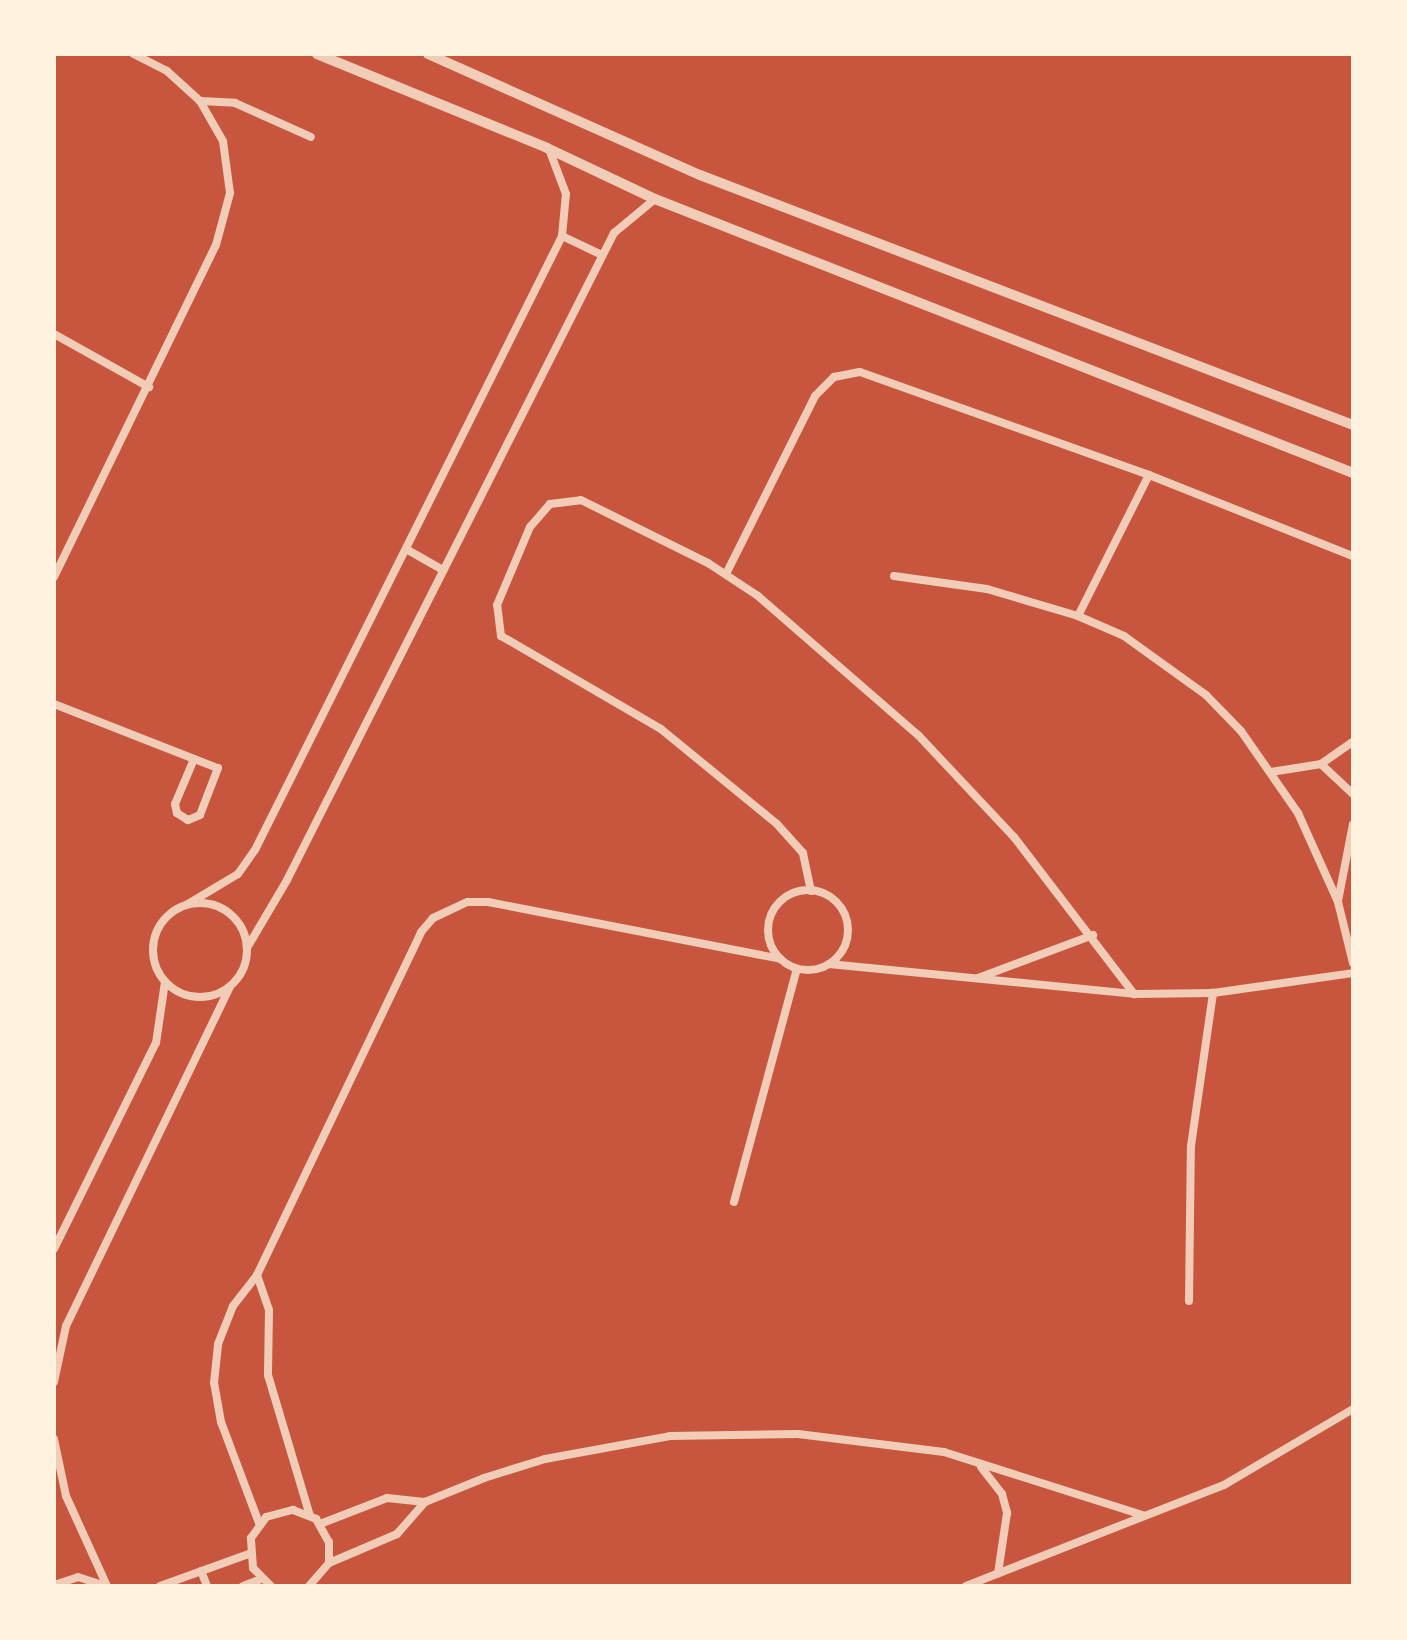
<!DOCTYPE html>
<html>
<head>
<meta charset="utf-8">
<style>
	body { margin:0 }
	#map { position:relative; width:1407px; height:1640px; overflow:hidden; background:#c8553d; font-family:Literata,serif }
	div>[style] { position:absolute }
	.minor>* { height:8px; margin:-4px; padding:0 4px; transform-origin:4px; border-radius:4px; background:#f1ccb7 }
	.minor>.ring { margin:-4px; padding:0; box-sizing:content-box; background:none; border:8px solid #f1ccb7; border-radius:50% }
	.tertiary>* { height:10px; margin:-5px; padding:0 5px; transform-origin:5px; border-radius:5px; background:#f1ccb7 }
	span { translate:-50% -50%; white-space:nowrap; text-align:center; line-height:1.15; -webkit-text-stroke:8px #fff3e0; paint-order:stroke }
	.frame { position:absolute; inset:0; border:56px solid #fff3e0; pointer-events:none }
</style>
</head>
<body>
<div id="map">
	<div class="minor">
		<div style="left:200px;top:101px;width:35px;rotate:3deg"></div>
		<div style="left:235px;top:103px;width:83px;rotate:24.1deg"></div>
		<div style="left:562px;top:236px;width:44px;rotate:25.4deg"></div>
		<div style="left:54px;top:334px;width:109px;rotate:29.2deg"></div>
		<div style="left:406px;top:549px;width:43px;rotate:29.6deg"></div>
		<div style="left:726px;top:574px;width:199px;rotate:-63.4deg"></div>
		<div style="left:815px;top:396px;width:27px;rotate:-45deg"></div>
		<div style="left:834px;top:377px;width:26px;rotate:-11deg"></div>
		<div style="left:860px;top:372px;width:307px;rotate:19.6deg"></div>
		<div style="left:1149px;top:475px;width:219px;rotate:21.7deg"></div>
		<div style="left:894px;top:576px;width:94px;rotate:8deg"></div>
		<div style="left:987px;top:589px;width:95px;rotate:16.5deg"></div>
		<div style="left:1078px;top:616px;width:50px;rotate:23.5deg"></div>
		<div style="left:1124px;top:636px;width:101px;rotate:35.7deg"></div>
		<div style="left:1206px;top:695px;width:50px;rotate:45.8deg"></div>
		<div style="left:1241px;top:731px;width:100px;rotate:55.2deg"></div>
		<div style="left:1298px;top:813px;width:98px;rotate:65.8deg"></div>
		<div style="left:1338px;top:902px;width:63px;rotate:76.2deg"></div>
		<div style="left:54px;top:577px;width:369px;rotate:-64deg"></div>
		<div style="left:216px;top:245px;width:54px;rotate:-74.9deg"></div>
		<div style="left:230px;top:193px;width:52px;rotate:-97.7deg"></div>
		<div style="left:223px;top:141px;width:46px;rotate:-119.9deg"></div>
		<div style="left:200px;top:101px;width:45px;rotate:-137.7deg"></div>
		<div style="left:167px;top:71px;width:38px;rotate:-153deg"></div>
		<div style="left:1078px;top:616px;width:158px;rotate:-63.3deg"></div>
		<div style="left:54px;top:704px;width:175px;rotate:21.4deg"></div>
		<div style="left:217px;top:768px;width:1px"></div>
		<div style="left:218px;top:768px;width:50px;rotate:111deg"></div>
		<div style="left:200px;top:815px;width:13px;rotate:157deg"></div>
		<div style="left:188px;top:820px;width:13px;rotate:-148deg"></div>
		<div style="left:177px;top:813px;width:9px;rotate:-103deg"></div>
		<div style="left:175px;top:804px;width:49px;rotate:-67.1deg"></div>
		<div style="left:1321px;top:764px;width:44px;rotate:43.2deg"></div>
		<div style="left:1271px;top:772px;width:51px;rotate:-9.1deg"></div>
		<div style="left:1321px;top:764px;width:39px;rotate:-35deg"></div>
		<div class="ring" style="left:768px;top:890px;width:72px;height:72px"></div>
		<div style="left:811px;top:891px;width:39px;rotate:-102deg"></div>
		<div style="left:803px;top:853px;width:39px;rotate:-132deg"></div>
		<div style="left:777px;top:824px;width:150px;rotate:-140.7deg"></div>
		<div style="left:661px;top:729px;width:185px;rotate:-149.8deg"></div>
		<div style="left:501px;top:636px;width:31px;rotate:-97deg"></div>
		<div style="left:497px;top:605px;width:85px;rotate:-67.1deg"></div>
		<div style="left:530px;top:527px;width:30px;rotate:-49deg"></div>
		<div style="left:550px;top:504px;width:31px;rotate:-7deg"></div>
		<div style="left:581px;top:500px;width:142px;rotate:26.4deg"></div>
		<div style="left:708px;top:563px;width:60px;rotate:33.4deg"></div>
		<div style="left:758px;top:596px;width:213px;rotate:41deg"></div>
		<div style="left:919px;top:736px;width:139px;rotate:46.8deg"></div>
		<div style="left:1014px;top:837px;width:198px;rotate:52.6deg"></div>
		<div style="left:1338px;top:901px;width:78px;rotate:-79deg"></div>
		<div class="ring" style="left:153px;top:903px;width:86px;height:86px"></div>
		<div style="left:188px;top:904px;width:58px;rotate:-31deg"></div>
		<div style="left:238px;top:874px;width:29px;rotate:-55deg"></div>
		<div style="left:255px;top:850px;width:686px;rotate:-63.43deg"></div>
		<div style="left:562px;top:236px;width:42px;rotate:-84.6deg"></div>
		<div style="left:566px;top:194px;width:48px;rotate:-110.7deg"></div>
		<div style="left:247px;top:948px;width:79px;rotate:-59.5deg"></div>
		<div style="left:287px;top:880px;width:725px;rotate:-63.19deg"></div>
		<div style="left:614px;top:233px;width:53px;rotate:-39.7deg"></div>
		<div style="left:829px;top:964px;width:306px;rotate:5.6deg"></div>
		<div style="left:1134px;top:994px;width:79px;rotate:-0.7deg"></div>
		<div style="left:1213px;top:993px;width:141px;rotate:-8.1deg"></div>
		<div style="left:978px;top:978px;width:123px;rotate:-20.5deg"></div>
		<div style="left:734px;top:1202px;width:241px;rotate:-74.9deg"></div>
		<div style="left:54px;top:1249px;width:230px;rotate:-63.7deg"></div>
		<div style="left:156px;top:1043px;width:62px;rotate:-81.6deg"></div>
		<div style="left:257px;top:1275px;width:37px;rotate:71deg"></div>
		<div style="left:269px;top:1310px;width:65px;rotate:90.9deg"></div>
		<div style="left:268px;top:1375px;width:147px;rotate:73.4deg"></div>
		<div style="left:1189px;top:1301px;width:155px;rotate:-89.3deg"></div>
		<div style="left:1191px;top:1146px;width:155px;rotate:-81.8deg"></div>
		<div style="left:54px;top:1382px;width:57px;rotate:-77.9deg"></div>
		<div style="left:66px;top:1326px;width:377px;rotate:-64.2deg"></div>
		<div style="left:54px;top:1439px;width:58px;rotate:78.1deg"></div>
		<div style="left:66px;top:1496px;width:99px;rotate:65.5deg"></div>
		<div style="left:981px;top:1467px;width:34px;rotate:52deg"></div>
		<div style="left:1002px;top:1494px;width:20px;rotate:75deg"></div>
		<div style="left:1007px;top:1513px;width:61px;rotate:98.5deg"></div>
		<div style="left:259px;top:1523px;width:108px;rotate:-110.6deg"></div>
		<div style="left:221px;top:1422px;width:40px;rotate:-100deg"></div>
		<div style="left:214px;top:1383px;width:39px;rotate:-84deg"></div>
		<div style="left:218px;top:1344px;width:41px;rotate:-68.5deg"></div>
		<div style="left:233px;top:1306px;width:39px;rotate:-52deg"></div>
		<div style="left:257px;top:1275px;width:380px;rotate:-64.4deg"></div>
		<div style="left:421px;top:932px;width:18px;rotate:-49deg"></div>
		<div style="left:433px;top:918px;width:38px;rotate:-25deg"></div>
		<div style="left:468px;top:902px;width:20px"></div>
		<div style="left:488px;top:902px;width:298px;rotate:11deg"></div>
		<div style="left:320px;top:1524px;width:72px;rotate:-21.2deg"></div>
		<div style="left:387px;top:1498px;width:38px;rotate:6deg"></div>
		<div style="left:329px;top:1563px;width:74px;rotate:-23.1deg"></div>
		<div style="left:397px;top:1534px;width:43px;rotate:-48.8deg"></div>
		<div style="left:425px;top:1502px;width:64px;rotate:-22.1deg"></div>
		<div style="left:484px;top:1478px;width:64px;rotate:-17.3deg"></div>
		<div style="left:545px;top:1459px;width:127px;rotate:-10.4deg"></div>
		<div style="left:670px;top:1436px;width:128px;rotate:-0.9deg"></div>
		<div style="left:798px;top:1434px;width:147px;rotate:7deg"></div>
		<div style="left:944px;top:1452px;width:209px;rotate:17.6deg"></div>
		<div style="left:201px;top:1571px;width:16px;rotate:68deg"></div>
		<div style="left:54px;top:1585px;width:25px;rotate:-18deg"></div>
		<div style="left:78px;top:1577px;width:29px;rotate:18deg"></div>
		<div style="left:160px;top:1586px;width:95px;rotate:-19.8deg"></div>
		<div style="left:243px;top:1586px;width:19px;rotate:-21deg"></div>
		<div style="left:271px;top:1586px;width:25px;rotate:-135deg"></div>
		<div style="left:253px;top:1568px;width:30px;rotate:-94deg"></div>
		<div style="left:251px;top:1538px;width:26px;rotate:-54deg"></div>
		<div style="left:266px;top:1517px;width:28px;rotate:-15deg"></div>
		<div style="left:293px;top:1510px;width:25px;rotate:21deg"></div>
		<div style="left:316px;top:1519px;width:26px;rotate:61deg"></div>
		<div style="left:329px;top:1542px;width:21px;rotate:90deg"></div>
		<div style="left:329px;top:1563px;width:30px;rotate:131deg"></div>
		<div style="left:966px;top:1586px;width:277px;rotate:-21.4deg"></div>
		<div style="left:1224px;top:1485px;width:150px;rotate:-30.5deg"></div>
	</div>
	<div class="tertiary">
		<div style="left:317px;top:54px;width:248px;rotate:22.2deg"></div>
		<div style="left:547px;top:148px;width:119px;rotate:25.3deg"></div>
		<div style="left:655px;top:199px;width:750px;rotate:21.43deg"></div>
		<div style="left:428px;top:54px;width:298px;rotate:24deg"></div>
		<div style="left:700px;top:175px;width:699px;rotate:20.95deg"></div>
	</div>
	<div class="frame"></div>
</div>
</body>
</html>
